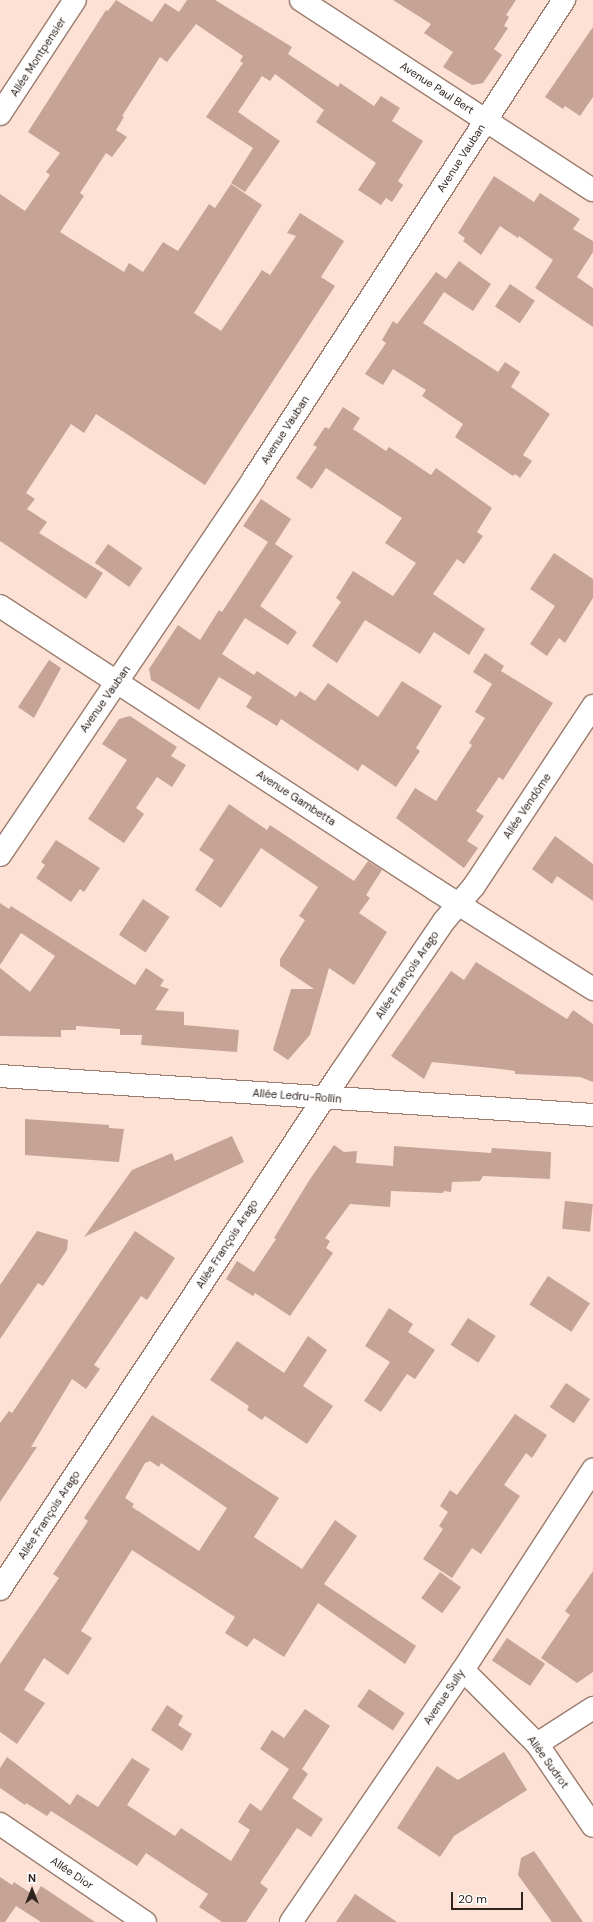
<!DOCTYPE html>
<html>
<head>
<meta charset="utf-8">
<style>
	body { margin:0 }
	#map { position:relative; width:593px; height:1922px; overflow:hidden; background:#fde1d4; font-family:"DM Sans",sans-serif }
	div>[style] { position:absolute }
	.building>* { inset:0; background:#c5a495; transform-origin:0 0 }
	.roads { filter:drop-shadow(1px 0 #9b7c6e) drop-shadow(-1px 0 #9b7c6e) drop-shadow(0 1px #9b7c6e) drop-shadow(0 -1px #9b7c6e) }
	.minor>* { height:22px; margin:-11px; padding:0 11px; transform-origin:11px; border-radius:11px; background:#fff }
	span { translate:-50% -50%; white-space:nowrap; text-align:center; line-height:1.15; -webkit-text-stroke:3px #fff; paint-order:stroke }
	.street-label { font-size:11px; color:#2f231d }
	.north { position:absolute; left:12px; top:1870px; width:40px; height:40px; -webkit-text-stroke:3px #fff; paint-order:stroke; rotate:0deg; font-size:11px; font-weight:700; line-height:16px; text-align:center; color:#2f231d }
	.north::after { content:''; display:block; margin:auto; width:14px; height:18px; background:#2f231d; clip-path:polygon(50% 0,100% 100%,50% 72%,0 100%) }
	.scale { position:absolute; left:451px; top:1892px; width:72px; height:18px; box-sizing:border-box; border:2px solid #2f231d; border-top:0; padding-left:5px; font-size:12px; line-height:14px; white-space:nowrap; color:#2f231d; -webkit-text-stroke:3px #fff; paint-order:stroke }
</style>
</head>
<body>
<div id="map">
	<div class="building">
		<div style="clip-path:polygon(116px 0,152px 22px,165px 3px,179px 12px,187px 0,215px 0,292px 47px,288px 54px,338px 87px,340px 83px,374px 106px,381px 96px,400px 108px,392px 121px,423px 141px,398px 181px,403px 185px,392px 202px,386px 198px,381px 205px,358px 190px,376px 163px,316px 122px,324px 110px,275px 74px,270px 81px,262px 76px,238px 112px,280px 141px,245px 192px,231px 183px,253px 148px,206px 117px,243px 63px,240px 61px,243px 56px,196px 24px,167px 62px,160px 57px,122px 116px,124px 117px,116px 130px,127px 137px,112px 157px,106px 153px,80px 193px,84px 196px,60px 232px,124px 272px,129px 263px,143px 272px,163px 242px,178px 251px,209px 204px,215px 208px,231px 184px,262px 205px,194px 313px,221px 331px,262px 270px,270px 275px,296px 236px,287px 233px,300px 213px,344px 241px,321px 277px,335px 286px,205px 485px,96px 414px,84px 433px,71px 424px,26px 493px,35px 499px,27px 509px,47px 522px,39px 533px,103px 573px,86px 599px,0 541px,0 194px,25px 211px,50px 175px,46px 172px,60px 153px,28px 132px,106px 10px,108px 11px)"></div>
		<div style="clip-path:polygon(393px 0,516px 0,506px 15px,509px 17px,504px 26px,508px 28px,494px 49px,502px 55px,483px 83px,472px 85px,443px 67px,453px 52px,424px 33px,431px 24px)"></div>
		<div style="clip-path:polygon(593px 27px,593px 97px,580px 116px,565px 106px,563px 109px,545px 97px)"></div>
		<div style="clip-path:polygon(494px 176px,534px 202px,540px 193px,580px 219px,573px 229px,593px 241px,593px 252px,577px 277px,593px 288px,593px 327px,535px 288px,553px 260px,519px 236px,518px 238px,500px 226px,481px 255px,463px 241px,465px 238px,458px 233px)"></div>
		<div style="clip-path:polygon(459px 261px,491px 284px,473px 311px,444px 292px,423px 323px,498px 372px,505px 362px,520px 372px,511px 387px,550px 414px,523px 455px,532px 461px,520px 478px,515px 474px,513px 476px,455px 437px,463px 424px,422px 396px,426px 390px,393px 369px,383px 385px,365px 374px,386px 343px,382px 340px,393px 321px,397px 324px,436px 272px,446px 279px)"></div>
		<div style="left:510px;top:284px;width:30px;height:27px;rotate:34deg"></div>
		<div style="clip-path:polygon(343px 407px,360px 418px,353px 429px,386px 451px,389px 447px,431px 475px,436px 468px,492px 508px,477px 532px,483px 536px,464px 564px,457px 559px,433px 594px,485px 629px,469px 655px,434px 632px,420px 654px,365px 620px,337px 663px,312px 646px,341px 602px,336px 598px,353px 571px,393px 596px,416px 563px,385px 543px,402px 518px,326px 468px,312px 489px,296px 478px,317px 447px,313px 445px,325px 427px,329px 429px)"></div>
		<div style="clip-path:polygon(261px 499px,291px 519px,275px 544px,293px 556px,260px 606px,297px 632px,288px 645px,245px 618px,222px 654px,254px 675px,257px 671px,296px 697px,300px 691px,315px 701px,328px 683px,378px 717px,402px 681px,442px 706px,416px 748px,420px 751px,396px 787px,362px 764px,358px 771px,281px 719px,277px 726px,246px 707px,252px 697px,219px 677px,199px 710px,151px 680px,149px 669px,178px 625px,200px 640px,219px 610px,222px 612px,268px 542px,243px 526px)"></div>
		<div style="left:108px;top:544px;width:42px;height:23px;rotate:35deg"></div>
		<div style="clip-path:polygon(554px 553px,593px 579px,593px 598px,565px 643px,559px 638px,547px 656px,530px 644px,555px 606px,530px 589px)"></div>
		<div style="clip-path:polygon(485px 653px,504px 666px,501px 671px,553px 703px,503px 780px,499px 777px,476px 811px,484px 816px,467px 841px,478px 848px,464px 868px,396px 818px,415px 788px,436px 801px,472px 745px,469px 743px,485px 718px,475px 712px,492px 684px,473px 672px)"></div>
		<div style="clip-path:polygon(49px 660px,61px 668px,34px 718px,18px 707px)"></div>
		<div style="clip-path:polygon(130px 716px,177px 747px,171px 756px,186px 765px,172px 787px,157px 777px,136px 808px,144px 814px,124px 843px,88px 819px,127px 760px,102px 744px,119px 719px)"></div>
		<div style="clip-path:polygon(229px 804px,267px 830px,270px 825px,354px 881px,368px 861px,382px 870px,366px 895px,370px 898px,359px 913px,387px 932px,354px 985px,329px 968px,310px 1035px,288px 1060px,273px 1050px,291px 989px,314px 989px,280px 966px,280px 959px,305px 920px,299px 916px,318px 887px,261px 848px,221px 908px,195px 890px,214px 860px,199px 850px)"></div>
		<div style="clip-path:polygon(555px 836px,593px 864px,593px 901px,557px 876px,552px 884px,532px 869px)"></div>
		<div style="clip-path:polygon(56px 840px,100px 868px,84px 892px,80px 889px,71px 902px,36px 878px,45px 865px,41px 862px)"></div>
		<div style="left:143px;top:899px;width:32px;height:43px;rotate:34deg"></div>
		<div style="clip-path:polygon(0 903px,9px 909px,11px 906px,135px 985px,146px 968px,164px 980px,160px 986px,169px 989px,155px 1010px,184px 1012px,184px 1025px,239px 1030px,237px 1052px,141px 1045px,142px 1035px,120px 1035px,120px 1029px,76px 1026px,76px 1030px,61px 1030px,61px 1037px,0 1036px,0 968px,30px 992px,55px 956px,21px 933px,0 965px)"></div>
		<div style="clip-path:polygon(476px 962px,567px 1019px,573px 1010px,593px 1024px,593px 1082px,580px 1077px,515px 1074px,515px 1071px,501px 1069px,432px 1062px,424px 1079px,391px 1056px,451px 971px,464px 980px)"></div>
		<div style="clip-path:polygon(25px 1119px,109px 1125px,109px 1128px,124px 1129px,119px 1162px,25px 1155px)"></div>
		<div style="clip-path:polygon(232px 1136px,244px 1162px,84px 1237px,132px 1170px,172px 1153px,175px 1161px)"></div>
		<div style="clip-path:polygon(334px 1145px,344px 1152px,357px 1151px,356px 1163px,393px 1166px,394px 1146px,491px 1153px,492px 1148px,551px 1152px,550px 1179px,483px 1176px,480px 1181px,452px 1182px,451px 1192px,444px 1191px,443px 1193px,391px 1191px,390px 1207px,350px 1204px,325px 1238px,330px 1241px,326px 1248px,333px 1253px,290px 1316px,255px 1293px,253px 1296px,226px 1279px,237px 1261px,254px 1272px,276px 1239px,274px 1238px,310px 1179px)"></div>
		<div style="left:565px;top:1201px;width:28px;height:28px;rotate:6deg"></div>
		<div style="clip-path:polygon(37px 1231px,68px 1240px,67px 1250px,43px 1286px,38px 1283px,0 1339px,0 1285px)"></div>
		<div style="clip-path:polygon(135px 1231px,175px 1258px,147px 1300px,141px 1296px,94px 1365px,100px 1369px,86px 1389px,72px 1379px,31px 1447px,37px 1447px,0 1502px,0 1423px,9px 1411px,12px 1413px)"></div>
		<div style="left:548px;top:1276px;width:50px;height:34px;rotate:33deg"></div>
		<div style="clip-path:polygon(389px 1308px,413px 1324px,408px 1332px,435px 1350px,415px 1379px,407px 1374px,381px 1412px,364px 1401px,390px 1362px,365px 1346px)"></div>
		<div style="left:468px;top:1318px;width:33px;height:32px;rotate:33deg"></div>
		<div style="clip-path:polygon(308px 1336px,327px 1350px,303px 1386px,333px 1406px,307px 1444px,265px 1416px,262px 1420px,247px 1410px,249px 1406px,210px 1380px,237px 1341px,284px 1373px)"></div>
		<div style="left:566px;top:1383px;width:29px;height:29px;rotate:34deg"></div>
		<div style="clip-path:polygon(515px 1414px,547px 1435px,532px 1458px,526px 1453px,504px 1485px,520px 1496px,481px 1554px,472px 1548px,452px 1578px,423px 1559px,443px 1529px,439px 1526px,448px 1512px,440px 1506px,450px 1490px,457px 1495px)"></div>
		<div style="clip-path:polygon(evenodd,152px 1415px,279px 1498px,254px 1537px,302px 1569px,335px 1520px,357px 1536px,324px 1584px,416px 1646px,405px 1664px,318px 1603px,284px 1657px,254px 1638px,247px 1647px,225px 1633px,235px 1617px,132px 1550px,81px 1631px,92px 1638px,68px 1675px,44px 1658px,24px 1690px,45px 1703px,17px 1744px,0 1732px,0 1664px,59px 1578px,53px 1574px,88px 1521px,84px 1518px,152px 1415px,150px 1461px,159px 1467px,161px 1463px,227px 1508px,199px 1551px,132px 1507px,134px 1504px,125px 1498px,145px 1463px,150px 1461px)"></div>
		<div style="clip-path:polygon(593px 1571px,593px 1672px,577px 1683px,541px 1658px,570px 1615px,565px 1611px)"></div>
		<div style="left:440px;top:1572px;width:26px;height:32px;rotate:36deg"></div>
		<div style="left:507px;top:1638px;width:46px;height:27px;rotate:34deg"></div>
		<div style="left:369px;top:1689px;width:43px;height:21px;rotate:34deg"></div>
		<div style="clip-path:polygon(167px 1705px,183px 1716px,178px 1725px,192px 1734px,182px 1751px,151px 1730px)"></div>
		<div style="clip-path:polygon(305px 1709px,330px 1726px,302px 1769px,308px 1774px,292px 1798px,323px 1819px,311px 1837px,297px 1828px,260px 1883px,268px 1889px,246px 1922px,222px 1922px,199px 1907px,208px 1894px,146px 1853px,137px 1866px,51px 1811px,47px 1816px,26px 1803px,25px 1805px,0 1788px,0 1768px,7px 1757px,70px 1805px,77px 1794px,98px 1807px,132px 1758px,150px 1769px,127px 1805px,175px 1836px,181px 1828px,231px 1861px,250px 1830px,238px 1822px,250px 1803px,261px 1811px,289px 1769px,260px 1749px,272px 1730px,284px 1738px)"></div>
		<div style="clip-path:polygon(504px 1752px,527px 1790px,454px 1836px,440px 1857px,397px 1828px,437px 1766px,458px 1780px)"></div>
		<div style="clip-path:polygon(534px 1851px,583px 1922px,552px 1922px,518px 1875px,521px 1858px)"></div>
		<div style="clip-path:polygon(0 1877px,12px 1885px,14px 1882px,35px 1896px,41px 1886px,95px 1922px,41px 1922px,16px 1906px,5px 1922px,0 1922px)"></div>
		<div style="clip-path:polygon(355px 1894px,397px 1922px,336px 1922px)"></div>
	</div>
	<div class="roads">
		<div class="minor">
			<div style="left:301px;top:0;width:348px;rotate:33.1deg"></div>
			<div style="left:0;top:114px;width:136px;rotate:-56.7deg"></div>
			<div style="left:0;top:606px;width:520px;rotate:33.08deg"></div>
			<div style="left:436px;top:890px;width:186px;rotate:32.2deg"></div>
			<div style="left:0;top:855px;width:455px;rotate:-56deg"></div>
			<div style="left:254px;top:478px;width:570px;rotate:-57.04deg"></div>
			<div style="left:0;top:1076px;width:594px;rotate:3.76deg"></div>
			<div style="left:0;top:1589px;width:617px;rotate:-56.57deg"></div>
			<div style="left:340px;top:1074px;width:185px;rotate:-55.8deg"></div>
			<div style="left:444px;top:921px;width:46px;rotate:-49.4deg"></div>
			<div style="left:474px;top:886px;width:216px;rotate:-56.5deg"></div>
			<div style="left:463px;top:1670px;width:105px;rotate:45deg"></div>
			<div style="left:537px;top:1744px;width:99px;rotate:55.7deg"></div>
			<div style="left:537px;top:1744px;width:67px;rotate:-32.7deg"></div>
			<div style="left:0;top:1824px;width:175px;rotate:34.1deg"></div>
			<div style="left:291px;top:1922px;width:305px;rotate:-55.7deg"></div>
			<div style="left:463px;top:1670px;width:239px;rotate:-57deg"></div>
		</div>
	</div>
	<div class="street-label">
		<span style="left:38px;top:57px;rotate:-57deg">Allée Montpensier</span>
		<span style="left:437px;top:88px;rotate:33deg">Avenue Paul Bert</span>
		<span style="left:461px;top:158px;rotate:-57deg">Avenue Vauban</span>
		<span style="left:285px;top:430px;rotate:-57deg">Avenue Vauban</span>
		<span style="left:105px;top:699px;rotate:-55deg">Avenue Vauban</span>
		<span style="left:296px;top:798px;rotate:33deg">Avenue Gambetta</span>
		<span style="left:527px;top:806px;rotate:-56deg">Allée Vendôme</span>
		<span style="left:407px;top:975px;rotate:-56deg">Allée François Arago</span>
		<span style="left:297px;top:1096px;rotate:4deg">Allée Ledru-Rollin</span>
		<span style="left:227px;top:1244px;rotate:-57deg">Allée François Arago</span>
		<span style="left:49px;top:1515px;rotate:-57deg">Allée François Arago</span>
		<span style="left:444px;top:1697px;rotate:-56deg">Avenue Sully</span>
		<span style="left:548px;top:1762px;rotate:54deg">Allée Sudrot</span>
		<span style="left:72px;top:1873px;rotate:34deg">Allée Dior</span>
	</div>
	<div class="north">N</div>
	<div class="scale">20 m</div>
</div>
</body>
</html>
